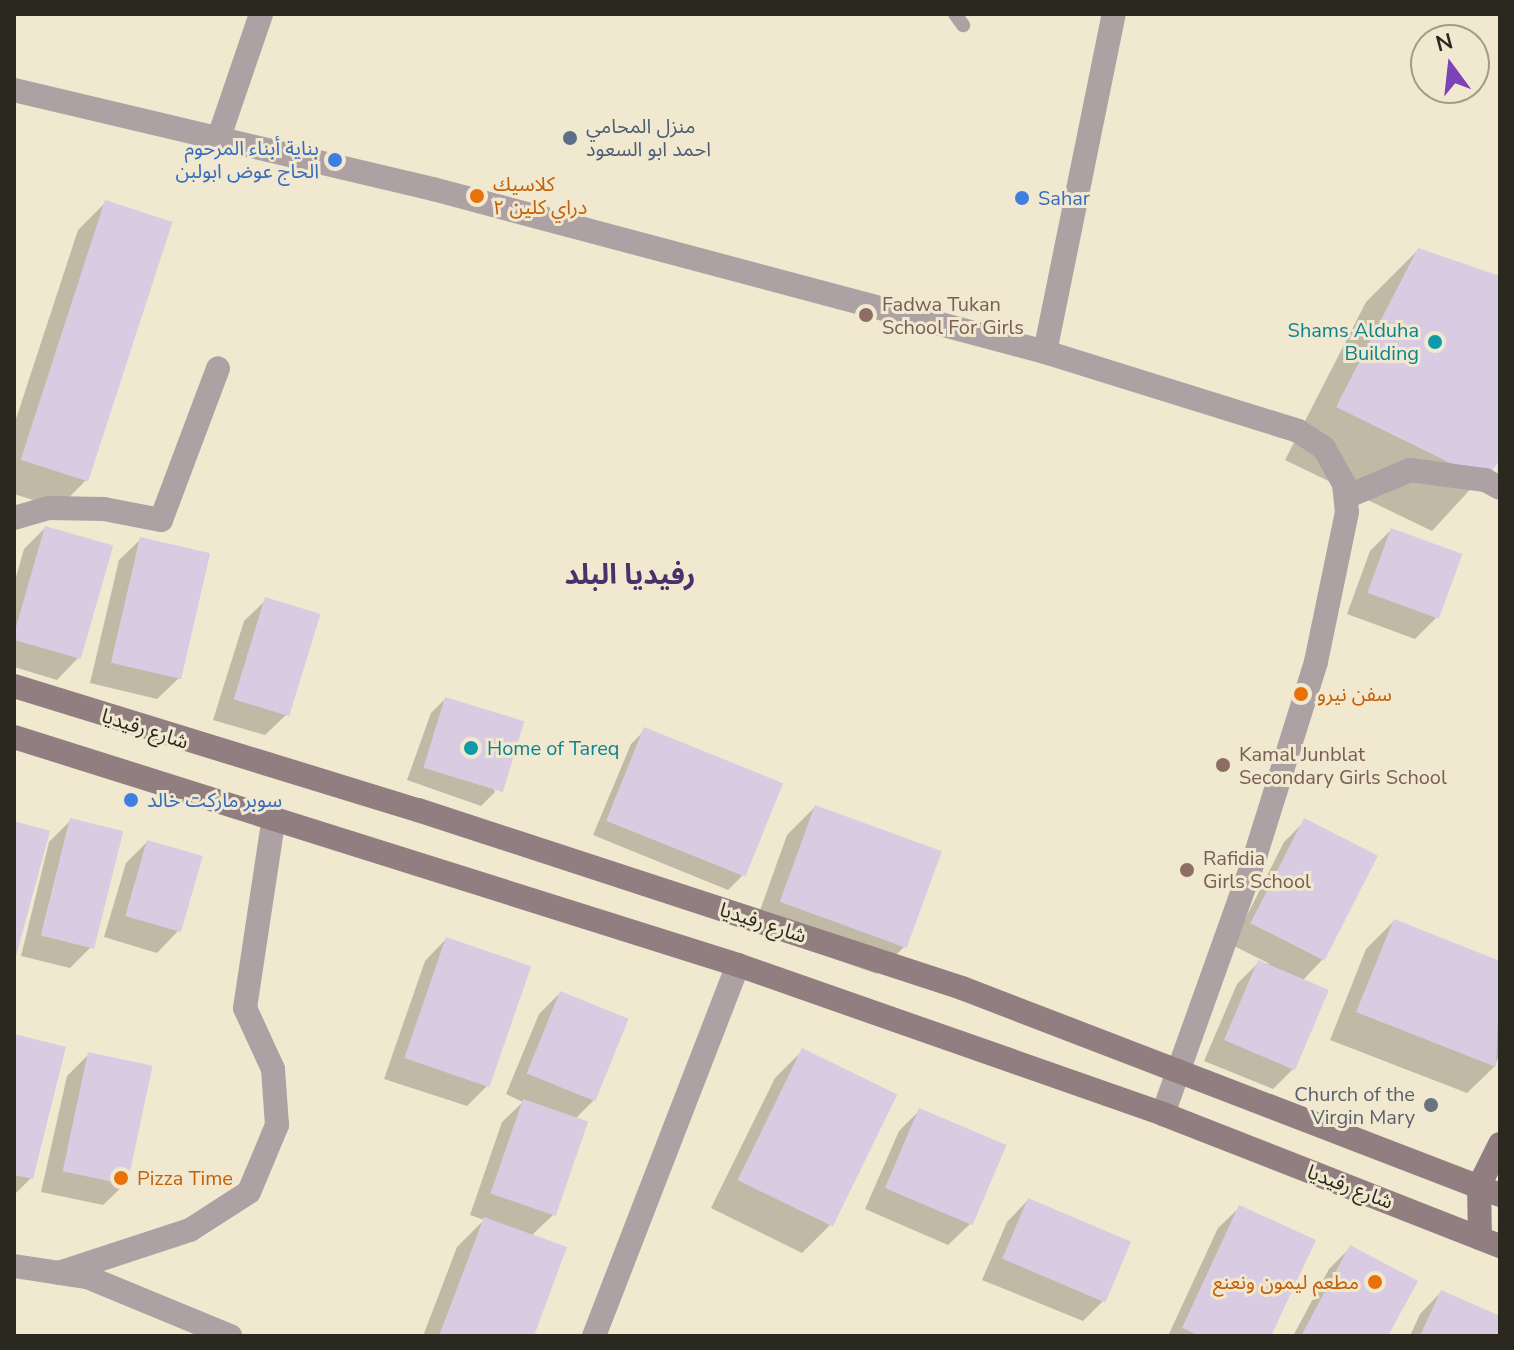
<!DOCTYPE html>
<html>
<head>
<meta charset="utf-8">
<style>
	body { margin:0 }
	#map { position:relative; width:1514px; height:1350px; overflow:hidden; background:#f1e8d0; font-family:"Nunito Sans","Noto Sans Arabic",sans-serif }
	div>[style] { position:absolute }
	.shadow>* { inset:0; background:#0003 }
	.building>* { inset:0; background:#d9cce2; transform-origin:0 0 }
	.lane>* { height:14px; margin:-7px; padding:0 7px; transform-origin:7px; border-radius:7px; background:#ada1a3 }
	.street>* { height:24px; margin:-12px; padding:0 12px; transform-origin:12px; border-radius:12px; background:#ada1a3 }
	.secondary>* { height:24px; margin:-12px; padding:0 12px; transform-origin:12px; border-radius:12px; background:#907e81 }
	.dots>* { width:22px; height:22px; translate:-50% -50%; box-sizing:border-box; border:4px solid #f1e8d0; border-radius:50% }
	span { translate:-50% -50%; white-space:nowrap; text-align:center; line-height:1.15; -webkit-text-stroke:6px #f1e8d0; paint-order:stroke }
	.service-label { font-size:20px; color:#4e5e75 }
	.left { translate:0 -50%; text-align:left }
	.shop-label { font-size:20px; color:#366cbe }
	.right { translate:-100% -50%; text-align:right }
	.food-label { font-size:20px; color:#c56008 }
	.education-label { font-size:20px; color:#785e54 }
	.culture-label { font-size:20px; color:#0d838f }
	.street-label { font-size:20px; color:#2b281f }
	.worship-label { font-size:20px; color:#5b616d }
	.district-label { font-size:28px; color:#4b306a; font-weight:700 }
	.frame { position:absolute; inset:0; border:16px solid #2b281f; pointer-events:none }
	.north { position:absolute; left:1410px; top:24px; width:80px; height:80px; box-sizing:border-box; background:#f1e8d0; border:2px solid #a29b89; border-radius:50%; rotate:345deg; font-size:22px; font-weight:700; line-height:32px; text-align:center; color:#2b281f }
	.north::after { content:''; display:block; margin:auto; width:28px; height:36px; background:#7d42b8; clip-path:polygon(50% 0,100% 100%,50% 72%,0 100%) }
</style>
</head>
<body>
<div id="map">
	<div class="shadow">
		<div style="clip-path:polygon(106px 202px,86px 480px,59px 508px,14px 494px,14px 425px,78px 230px)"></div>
		<div style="clip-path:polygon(1418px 250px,1500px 278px,1500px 457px,1432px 531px,1285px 460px,1366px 302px)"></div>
		<div style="clip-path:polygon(45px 528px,78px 658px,57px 680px,14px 667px,14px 584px,24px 549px)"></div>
		<div style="clip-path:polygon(1391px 530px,1436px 618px,1415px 639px,1347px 614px,1370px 551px)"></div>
		<div style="clip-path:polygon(141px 539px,179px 678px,157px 699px,90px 683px,119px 560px)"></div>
		<div style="clip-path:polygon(266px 600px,287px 714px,265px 735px,213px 720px,244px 621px)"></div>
		<div style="clip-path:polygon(445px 699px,495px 792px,481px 806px,407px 780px,431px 713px)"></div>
		<div style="clip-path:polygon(645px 730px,742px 876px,728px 890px,593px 835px,631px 744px)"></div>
		<div style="clip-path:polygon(815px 807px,939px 852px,905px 946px,877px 974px,753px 930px,787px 835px)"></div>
		<div style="clip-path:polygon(70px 821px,91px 947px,70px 968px,21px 956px,49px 842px)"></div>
		<div style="clip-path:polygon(1305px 821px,1323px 959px,1302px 981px,1294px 1068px,1273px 1089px,1204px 1061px,1237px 984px,1258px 963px,1270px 964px,1232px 945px,1284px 842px)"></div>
		<div style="clip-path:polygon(147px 842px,178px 931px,157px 953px,104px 937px,126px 863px)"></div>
		<div style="clip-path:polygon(1394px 921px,1500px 963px,1500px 1052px,1495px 1066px,1467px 1093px,1330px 1040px,1366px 949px)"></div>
		<div style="clip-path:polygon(446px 939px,488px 1085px,467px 1106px,384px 1079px,425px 961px)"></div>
		<div style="clip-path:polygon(560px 993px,593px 1101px,575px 1119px,553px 1215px,531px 1236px,531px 1336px,423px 1336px,457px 1247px,484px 1220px,470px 1215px,502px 1122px,523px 1102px,506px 1094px,539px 1014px)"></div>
		<div style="clip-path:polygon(14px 1036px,31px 1178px,14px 1195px)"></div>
		<div style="clip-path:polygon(803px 1050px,830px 1225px,802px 1253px,711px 1208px,775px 1078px)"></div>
		<div style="clip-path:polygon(89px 1054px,125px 1184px,103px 1205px,41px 1192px,67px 1076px)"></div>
		<div style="clip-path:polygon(920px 1110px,970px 1224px,948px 1245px,865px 1209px,899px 1131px)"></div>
		<div style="clip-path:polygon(1028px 1200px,1128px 1242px,1104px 1300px,1083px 1321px,982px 1280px,1007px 1222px)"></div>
		<div style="clip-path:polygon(1240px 1207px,1269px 1336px,1168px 1336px,1218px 1228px)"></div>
		<div style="clip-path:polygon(1350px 1248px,1386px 1336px,1293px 1336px,1329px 1269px)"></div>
		<div style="clip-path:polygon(1441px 1292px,1500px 1318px,1500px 1336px,1410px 1336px,1420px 1314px)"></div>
	</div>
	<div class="building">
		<div style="left:105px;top:200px;width:71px;height:273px;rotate:18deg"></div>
		<div style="clip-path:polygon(1418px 248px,1500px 276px,1500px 460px,1485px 480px,1336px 407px)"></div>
		<div style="left:45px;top:526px;width:71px;height:118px;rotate:16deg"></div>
		<div style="left:1391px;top:528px;width:76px;height:69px;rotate:20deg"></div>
		<div style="left:140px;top:537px;width:72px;height:129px;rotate:13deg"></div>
		<div style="left:265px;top:597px;width:58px;height:107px;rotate:17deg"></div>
		<div style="left:445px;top:697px;width:83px;height:74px;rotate:17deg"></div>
		<div style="left:644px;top:727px;width:150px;height:101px;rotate:22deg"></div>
		<div style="left:815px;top:805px;width:135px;height:103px;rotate:20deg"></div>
		<div style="left:70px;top:818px;width:55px;height:121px;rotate:14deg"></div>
		<div style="left:1304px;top:818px;width:83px;height:118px;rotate:27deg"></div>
		<div style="clip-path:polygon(14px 821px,50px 831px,15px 960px,14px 960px)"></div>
		<div style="left:147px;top:840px;width:58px;height:79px;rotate:16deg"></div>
		<div style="clip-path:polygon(1394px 919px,1500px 961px,1496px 1067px,1356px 1012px)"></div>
		<div style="left:446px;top:937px;width:90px;height:128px;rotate:19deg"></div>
		<div style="left:1258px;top:960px;width:77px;height:87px;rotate:23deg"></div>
		<div style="left:560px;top:991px;width:74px;height:89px;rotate:22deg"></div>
		<div style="clip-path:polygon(14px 1034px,66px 1047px,33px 1179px,14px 1175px)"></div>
		<div style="left:802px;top:1048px;width:106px;height:147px;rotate:26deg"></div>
		<div style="left:88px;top:1052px;width:66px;height:122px;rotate:12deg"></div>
		<div style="left:523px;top:1099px;width:69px;height:100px;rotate:19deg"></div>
		<div style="left:919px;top:1108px;width:95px;height:87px;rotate:23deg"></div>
		<div style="left:1028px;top:1198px;width:112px;height:66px;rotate:23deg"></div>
		<div style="clip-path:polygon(1239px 1205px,1316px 1240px,1271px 1336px,1200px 1336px,1182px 1328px)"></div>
		<div style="clip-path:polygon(484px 1217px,567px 1247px,534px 1336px,439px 1336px)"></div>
		<div style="clip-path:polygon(1350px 1245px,1418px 1281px,1388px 1336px,1301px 1336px)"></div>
		<div style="clip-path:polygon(1441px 1290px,1500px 1316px,1500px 1336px,1420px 1336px)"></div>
	</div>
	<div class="lane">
		<div style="left:955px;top:14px;width:14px;rotate:54deg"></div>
	</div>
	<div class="street">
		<div style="left:14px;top:90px;width:431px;rotate:13.3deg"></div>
		<div style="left:433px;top:189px;width:633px;rotate:14.91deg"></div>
		<div style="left:1045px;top:352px;width:265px;rotate:17.3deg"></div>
		<div style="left:1298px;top:431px;width:31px;rotate:33deg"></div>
		<div style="left:1324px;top:448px;width:41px;rotate:60.9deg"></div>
		<div style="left:1344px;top:484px;width:28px;rotate:84deg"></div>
		<div style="left:1347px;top:512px;width:153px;rotate:101.7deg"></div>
		<div style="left:1316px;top:662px;width:201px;rotate:107.4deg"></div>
		<div style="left:1256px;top:854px;width:276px;rotate:109.7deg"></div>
		<div style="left:219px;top:137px;width:130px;rotate:-71.1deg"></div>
		<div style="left:1045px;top:352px;width:345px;rotate:-78.5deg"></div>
		<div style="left:1346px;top:497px;width:69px;rotate:-22.9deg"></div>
		<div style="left:1410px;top:470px;width:76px;rotate:7.6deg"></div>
		<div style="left:1485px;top:480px;width:17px;rotate:28deg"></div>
		<div style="left:14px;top:518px;width:36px;rotate:-16deg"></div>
		<div style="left:49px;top:508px;width:55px;rotate:1deg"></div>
		<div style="left:104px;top:509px;width:58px;rotate:10.9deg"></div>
		<div style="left:161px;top:520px;width:162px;rotate:-69.4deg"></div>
		<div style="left:14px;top:1266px;width:74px;rotate:8.6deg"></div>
		<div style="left:87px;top:1277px;width:155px;rotate:22.4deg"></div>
		<div style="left:59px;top:1273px;width:138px;rotate:-18.2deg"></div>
		<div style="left:190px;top:1230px;width:70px;rotate:-32.8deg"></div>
		<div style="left:249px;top:1192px;width:73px;rotate:-67.3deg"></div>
		<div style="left:277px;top:1125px;width:56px;rotate:-94.1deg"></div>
		<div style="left:273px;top:1069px;width:67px;rotate:-114.7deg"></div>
		<div style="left:245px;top:1008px;width:193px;rotate:-81.4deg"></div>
		<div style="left:594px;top:1336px;width:398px;rotate:-68.8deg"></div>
	</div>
	<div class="secondary">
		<div style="left:14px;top:686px;width:423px;rotate:17.1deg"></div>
		<div style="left:418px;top:810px;width:572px;rotate:18.12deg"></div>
		<div style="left:962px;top:988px;width:576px;rotate:21.04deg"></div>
		<div style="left:14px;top:737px;width:759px;rotate:17.48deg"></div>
		<div style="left:738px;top:965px;width:450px;rotate:19.3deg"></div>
		<div style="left:1163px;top:1114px;width:362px;rotate:21.4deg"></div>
		<div style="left:1480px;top:1238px;width:52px;rotate:-91.1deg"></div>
		<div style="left:1479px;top:1186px;width:47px;rotate:-63.4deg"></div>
	</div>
	<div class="dots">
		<div style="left:570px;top:138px;background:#5c6f8a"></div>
		<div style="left:335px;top:160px;background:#3f7fe0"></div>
		<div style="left:477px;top:196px;background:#e8710a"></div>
		<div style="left:1022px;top:198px;background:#3f7fe0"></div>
		<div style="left:866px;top:315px;background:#8d6e63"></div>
		<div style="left:1435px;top:342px;background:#0f9aa8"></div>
		<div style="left:1301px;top:694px;background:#e8710a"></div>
		<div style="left:471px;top:748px;background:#0f9aa8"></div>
		<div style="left:1223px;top:765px;background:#8d6e63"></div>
		<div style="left:131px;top:800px;background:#3f7fe0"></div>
		<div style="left:1187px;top:870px;background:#8d6e63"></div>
		<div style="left:1431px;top:1105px;background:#6b7280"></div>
		<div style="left:121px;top:1178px;background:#e8710a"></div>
		<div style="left:1375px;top:1282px;background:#e8710a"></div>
	</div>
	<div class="service-label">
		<span class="left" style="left:586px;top:138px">منزل المحامي<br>احمد ابو السعود</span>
	</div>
	<div class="shop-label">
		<span class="right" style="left:319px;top:160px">بناية أبناء المرحوم<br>الحاج عوض ابولبن</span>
		<span class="left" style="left:1038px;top:198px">Sahar</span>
		<span class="left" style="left:147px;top:800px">سوبر مارکت خالد</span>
	</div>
	<div class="food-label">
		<span class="left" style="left:493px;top:196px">كلاسيك<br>دراي كلين ٢</span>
		<span class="left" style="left:1317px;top:694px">سفن نيرو</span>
		<span class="left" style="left:137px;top:1178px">Pizza Time</span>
		<span class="right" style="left:1359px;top:1282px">مطعم ليمون ونعنع</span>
	</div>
	<div class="education-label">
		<span class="left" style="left:882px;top:316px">Fadwa Tukan<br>School For Girls</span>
		<span class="left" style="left:1239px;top:766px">Kamal Junblat<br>Secondary Girls School</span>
		<span class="left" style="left:1203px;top:870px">Rafidia<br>Girls School</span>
	</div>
	<div class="culture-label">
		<span class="right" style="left:1419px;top:342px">Shams Alduha<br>Building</span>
		<span class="left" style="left:487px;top:748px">Home of Tareq</span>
	</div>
	<div class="street-label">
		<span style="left:145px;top:729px;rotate:18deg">شارع رفيديا</span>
		<span style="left:763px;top:923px;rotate:18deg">شارع رفيديا</span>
		<span style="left:1350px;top:1187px;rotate:21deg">شارع رفيديا</span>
	</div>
	<div class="worship-label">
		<span class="right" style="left:1415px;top:1106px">Church of the<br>Virgin Mary</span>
	</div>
	<div class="district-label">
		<span style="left:630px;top:575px">رفيديا البلد</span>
	</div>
	<div class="frame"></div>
	<div class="north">N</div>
</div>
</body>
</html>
